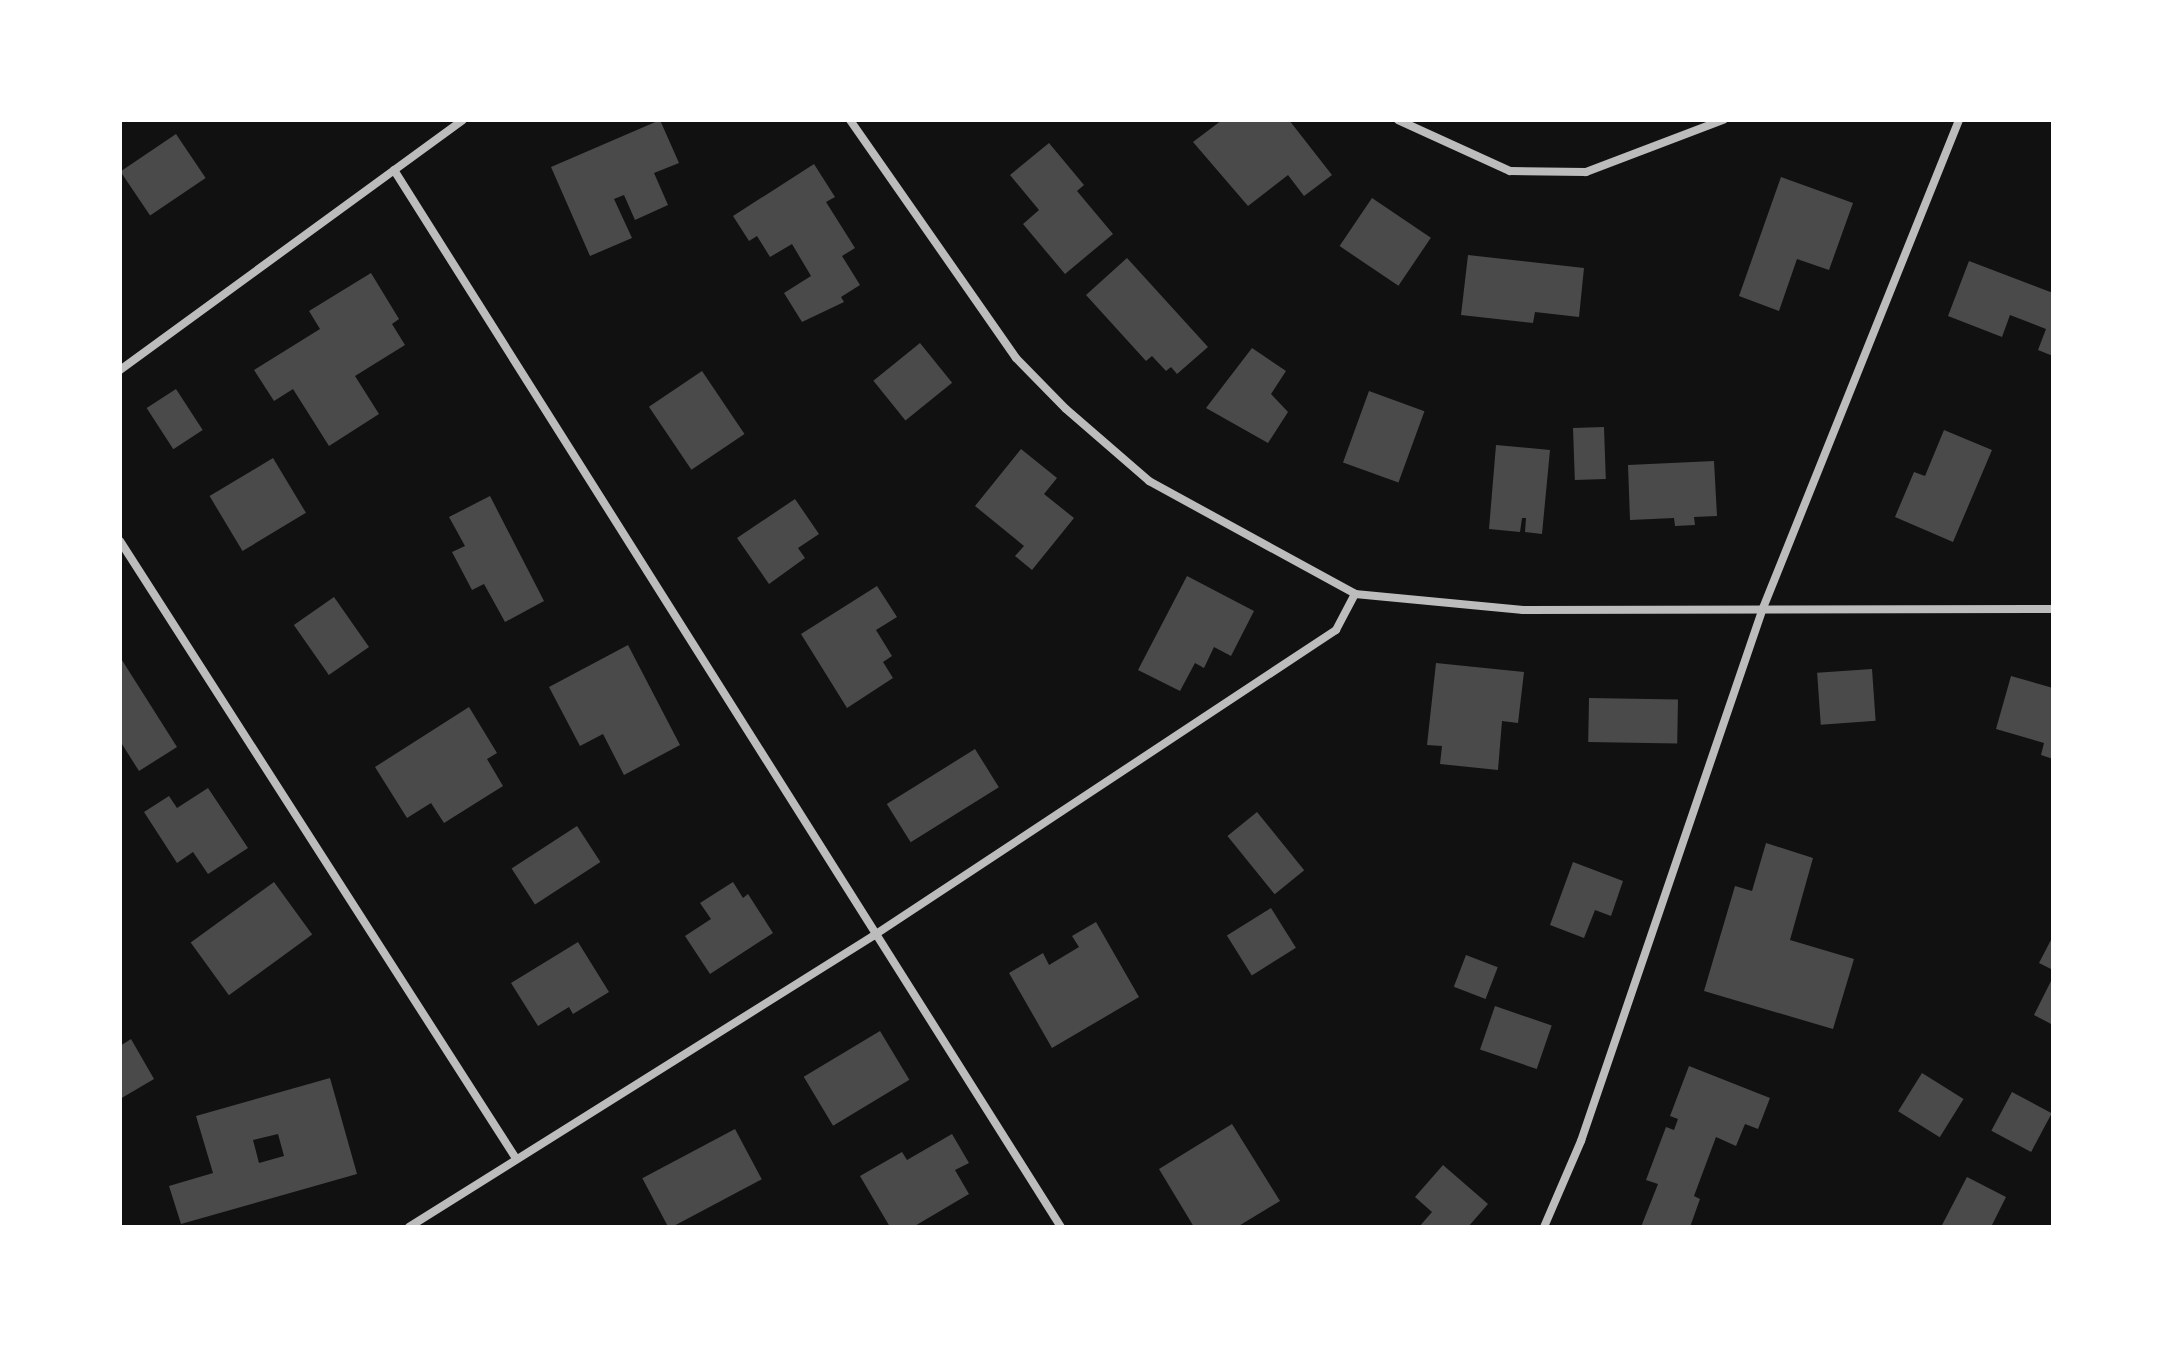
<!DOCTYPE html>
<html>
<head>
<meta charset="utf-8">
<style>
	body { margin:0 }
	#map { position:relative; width:2173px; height:1347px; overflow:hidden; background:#111; font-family:"PT Sans Narrow",sans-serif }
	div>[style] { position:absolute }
	.building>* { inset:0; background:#4a4a4a; transform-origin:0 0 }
	.minor>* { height:8px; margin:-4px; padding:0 4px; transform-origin:4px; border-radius:4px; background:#bcbcbc }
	span { translate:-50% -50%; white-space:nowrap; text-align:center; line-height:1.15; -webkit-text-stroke:8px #fff; paint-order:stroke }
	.frame { position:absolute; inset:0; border:122px solid #fff; pointer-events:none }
</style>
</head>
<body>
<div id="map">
	<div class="building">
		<div style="clip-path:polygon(660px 120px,679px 163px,654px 173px,668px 205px,635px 220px,624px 195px,614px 199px,632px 238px,590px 256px,551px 167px)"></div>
		<div style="clip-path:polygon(1222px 120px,1289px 120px,1332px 175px,1304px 196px,1288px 175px,1248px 206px,1193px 142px)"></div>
		<div style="left:176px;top:134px;width:53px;height:67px;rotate:56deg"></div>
		<div style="clip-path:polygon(1049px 143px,1084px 185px,1077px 191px,1113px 234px,1065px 274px,1023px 224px,1039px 210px,1010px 175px)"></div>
		<div style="clip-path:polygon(814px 164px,835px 197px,826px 202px,855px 248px,842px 256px,860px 285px,841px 297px,844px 302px,802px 322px,784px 293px,811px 276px,792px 244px,770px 257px,757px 236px,749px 241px,733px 216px)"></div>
		<div style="clip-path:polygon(1781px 177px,1853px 203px,1829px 270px,1797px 259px,1779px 311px,1739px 296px)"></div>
		<div style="left:1372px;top:198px;width:71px;height:58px;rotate:34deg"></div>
		<div style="clip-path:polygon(1468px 255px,1584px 268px,1579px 317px,1535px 312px,1533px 323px,1461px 315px)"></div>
		<div style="clip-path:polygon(1127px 258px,1208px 347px,1177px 374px,1171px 367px,1166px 371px,1152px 356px,1146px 361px,1086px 295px)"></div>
		<div style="clip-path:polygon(1969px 261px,2053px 293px,2053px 356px,2038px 350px,2046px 329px,2010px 315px,2002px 337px,1948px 316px)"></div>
		<div style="clip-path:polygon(371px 273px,399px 319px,392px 324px,405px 345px,355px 376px,379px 414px,329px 446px,293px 389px,274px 401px,254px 370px,320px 329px,309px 311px)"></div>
		<div style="left:920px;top:343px;width:51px;height:60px;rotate:51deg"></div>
		<div style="clip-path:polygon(1252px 348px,1286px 371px,1271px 394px,1288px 412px,1268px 443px,1206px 408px)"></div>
		<div style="left:702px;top:371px;width:76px;height:64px;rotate:56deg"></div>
		<div style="left:176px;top:389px;width:49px;height:35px;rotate:57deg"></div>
		<div style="left:1369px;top:391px;width:59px;height:76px;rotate:20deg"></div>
		<div style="left:1604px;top:427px;width:52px;height:31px;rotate:88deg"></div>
		<div style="clip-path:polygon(1944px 430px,1992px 450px,1953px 542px,1895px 517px,1914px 472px,1925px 476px)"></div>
		<div style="clip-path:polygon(1496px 445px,1550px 450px,1542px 534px,1525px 532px,1526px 518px,1522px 518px,1520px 532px,1489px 529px)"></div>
		<div style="clip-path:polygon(1021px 449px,1057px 478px,1044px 494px,1074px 518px,1032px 570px,1015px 556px,1024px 546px,975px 506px)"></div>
		<div style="left:273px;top:458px;width:64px;height:74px;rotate:59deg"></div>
		<div style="clip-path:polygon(1714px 461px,1717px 516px,1694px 517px,1695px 525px,1675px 526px,1674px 518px,1630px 520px,1628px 465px)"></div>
		<div style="clip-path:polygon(490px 496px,544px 601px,505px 622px,484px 584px,472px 590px,452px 552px,465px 546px,449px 517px)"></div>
		<div style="clip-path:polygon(795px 499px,819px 534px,798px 548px,805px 558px,769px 584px,737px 538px)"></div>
		<div style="clip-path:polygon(1187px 576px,1254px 611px,1231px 656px,1214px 647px,1204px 668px,1195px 663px,1180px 691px,1138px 670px)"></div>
		<div style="clip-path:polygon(877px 586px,897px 617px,876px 630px,892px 656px,883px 662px,893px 678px,847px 708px,801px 634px)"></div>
		<div style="left:334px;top:597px;width:61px;height:49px;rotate:55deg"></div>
		<div style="clip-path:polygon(628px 645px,680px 745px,624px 775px,603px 734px,580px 746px,549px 687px)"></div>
		<div style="clip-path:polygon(120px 657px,177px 747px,139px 771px,120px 741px)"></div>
		<div style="clip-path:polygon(1436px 663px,1524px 672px,1518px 723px,1502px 721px,1498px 770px,1440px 764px,1442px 746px,1427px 745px)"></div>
		<div style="left:1872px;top:669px;width:52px;height:55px;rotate:86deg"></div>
		<div style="clip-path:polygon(2011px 676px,2053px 688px,2053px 759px,2041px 755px,2044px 743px,1996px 729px)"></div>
		<div style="left:1589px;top:698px;width:89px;height:44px;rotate:1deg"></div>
		<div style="clip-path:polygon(469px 707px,497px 753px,487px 759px,503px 786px,444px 823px,431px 803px,407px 818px,375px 767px)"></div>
		<div style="left:975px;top:749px;width:45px;height:104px;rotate:58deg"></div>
		<div style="clip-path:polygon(208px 788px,248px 848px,208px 874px,193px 852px,177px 863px,144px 812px,169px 796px,177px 808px)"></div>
		<div style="left:1257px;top:812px;width:75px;height:38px;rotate:51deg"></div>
		<div style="left:577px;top:826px;width:43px;height:78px;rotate:57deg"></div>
		<div style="clip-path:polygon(1766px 843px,1813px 858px,1790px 940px,1854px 959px,1833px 1029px,1704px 991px,1735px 886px,1752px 891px)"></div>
		<div style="clip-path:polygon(1573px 862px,1623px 881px,1611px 916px,1595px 910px,1584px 938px,1550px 925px)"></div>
		<div style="left:274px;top:882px;width:65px;height:103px;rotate:54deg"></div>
		<div style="clip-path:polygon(733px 882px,743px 898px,748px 894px,773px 933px,710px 974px,685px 936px,711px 919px,700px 903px)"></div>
		<div style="left:1271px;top:908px;width:47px;height:52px;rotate:58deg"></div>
		<div style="clip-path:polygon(1096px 922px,1139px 997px,1052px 1048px,1009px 973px,1043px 953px,1049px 965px,1079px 947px,1072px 936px)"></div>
		<div style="clip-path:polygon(2053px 936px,2053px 970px,2039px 963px)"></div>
		<div style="clip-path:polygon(578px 942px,609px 992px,573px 1014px,569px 1007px,538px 1026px,511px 983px)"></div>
		<div style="left:1466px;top:955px;width:34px;height:34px;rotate:21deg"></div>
		<div style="clip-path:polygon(2053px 977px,2053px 1025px,2034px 1015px)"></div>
		<div style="left:1495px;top:1006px;width:60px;height:46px;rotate:19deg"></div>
		<div style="left:880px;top:1031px;width:57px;height:89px;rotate:59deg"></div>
		<div style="clip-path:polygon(131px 1039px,154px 1079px,120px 1099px,120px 1046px)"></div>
		<div style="clip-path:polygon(1689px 1066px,1770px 1098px,1758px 1129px,1745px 1124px,1736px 1146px,1716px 1137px,1694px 1196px,1700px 1199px,1690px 1227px,1641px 1227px,1658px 1184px,1646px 1180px,1666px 1127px,1674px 1130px,1678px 1119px,1670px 1116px)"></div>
		<div style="left:1922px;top:1073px;width:49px;height:45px;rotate:32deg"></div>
		<div style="clip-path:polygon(evenodd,330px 1078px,357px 1174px,181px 1224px,169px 1186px,213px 1173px,196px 1116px,330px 1078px,278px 1134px,284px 1156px,259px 1163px,253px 1140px,278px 1134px)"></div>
		<div style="left:2012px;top:1092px;width:45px;height:44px;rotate:28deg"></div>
		<div style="clip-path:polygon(1232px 1124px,1280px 1201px,1237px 1227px,1194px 1227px,1159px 1169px)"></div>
		<div style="left:735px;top:1129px;width:57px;height:105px;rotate:62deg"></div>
		<div style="clip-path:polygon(952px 1134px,969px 1163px,955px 1170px,969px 1194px,913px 1227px,890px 1227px,860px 1176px,902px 1152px,907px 1160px)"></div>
		<div style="clip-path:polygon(1443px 1165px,1488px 1204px,1468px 1227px,1419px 1227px,1432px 1212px,1415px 1197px)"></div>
		<div style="clip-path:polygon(1967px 1177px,2006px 1197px,1991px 1227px,1941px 1227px)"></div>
	</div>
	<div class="minor">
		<div style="left:850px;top:120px;width:290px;rotate:55.1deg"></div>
		<div style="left:1016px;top:358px;width:71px;rotate:45.6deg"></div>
		<div style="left:1066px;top:409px;width:110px;rotate:40.9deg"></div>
		<div style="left:1149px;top:481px;width:235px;rotate:28.7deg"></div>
		<div style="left:1355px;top:594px;width:169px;rotate:5.4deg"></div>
		<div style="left:1523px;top:610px;width:530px;rotate:-0.11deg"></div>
		<div style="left:1398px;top:120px;width:123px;rotate:24.5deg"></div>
		<div style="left:1510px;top:171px;width:76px;rotate:0.8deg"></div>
		<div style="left:1586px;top:172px;width:147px;rotate:-20.8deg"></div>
		<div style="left:394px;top:170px;width:1250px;rotate:57.75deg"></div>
		<div style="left:120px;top:370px;width:424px;rotate:-36.1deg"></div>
		<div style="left:120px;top:541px;width:732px;rotate:57.33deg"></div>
		<div style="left:409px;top:1227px;width:548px;rotate:-32.09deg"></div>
		<div style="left:873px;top:936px;width:555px;rotate:-33.46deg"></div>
		<div style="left:1336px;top:630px;width:41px;rotate:-62.2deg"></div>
		<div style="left:1544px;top:1227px;width:94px;rotate:-66.7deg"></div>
		<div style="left:1581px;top:1141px;width:563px;rotate:-71.15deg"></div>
		<div style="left:1763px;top:608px;width:526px;rotate:-68.12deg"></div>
	</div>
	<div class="frame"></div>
</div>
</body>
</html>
